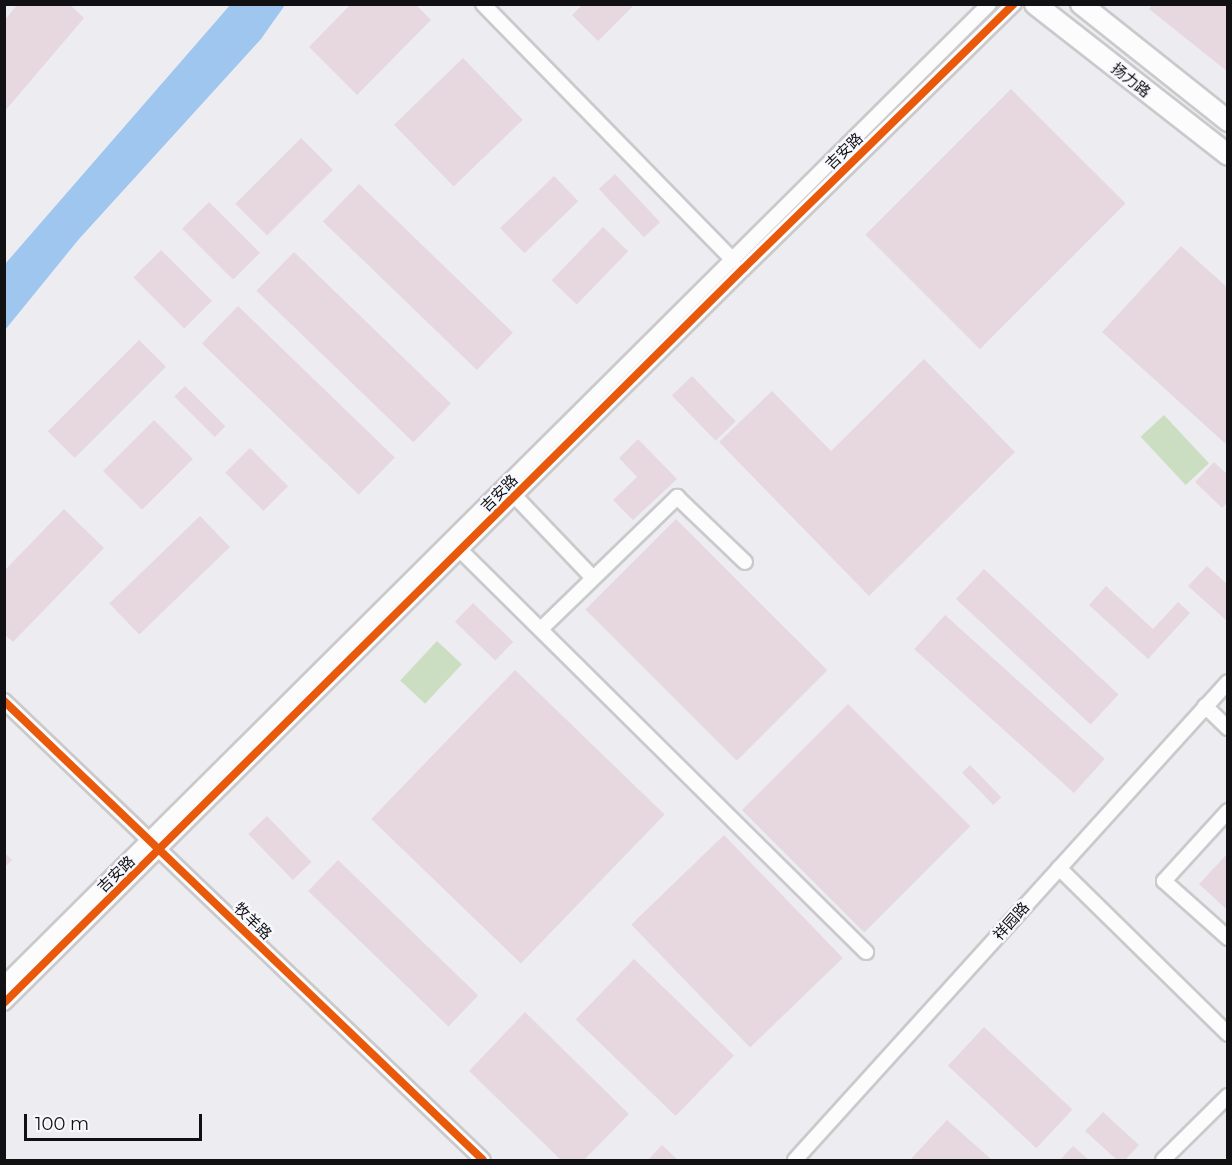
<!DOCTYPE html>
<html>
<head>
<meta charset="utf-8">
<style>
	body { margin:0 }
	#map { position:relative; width:1232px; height:1165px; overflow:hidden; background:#ededf1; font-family:Montserrat,"Noto Sans SC",sans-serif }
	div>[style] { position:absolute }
	.green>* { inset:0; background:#cbdec1; transform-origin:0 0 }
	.water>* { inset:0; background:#9fc6ef }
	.building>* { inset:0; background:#e6d8de; transform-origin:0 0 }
	.roads { filter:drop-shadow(2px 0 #cacacd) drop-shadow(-2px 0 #cacacd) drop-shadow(0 2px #cacacd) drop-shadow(0 -2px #cacacd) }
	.minor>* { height:14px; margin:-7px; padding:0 7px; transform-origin:7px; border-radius:7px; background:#fcfcfd }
	.highway>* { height:20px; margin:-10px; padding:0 10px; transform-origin:10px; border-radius:10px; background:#fcfcfd }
	.cycleway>* { height:8px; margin:-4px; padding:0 4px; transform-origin:4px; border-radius:4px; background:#e8590c }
	span { translate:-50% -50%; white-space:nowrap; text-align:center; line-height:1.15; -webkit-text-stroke:4.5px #f8f8ff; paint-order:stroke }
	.street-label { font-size:15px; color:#111114 }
	.frame { position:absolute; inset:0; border:6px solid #111114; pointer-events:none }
	.scale { position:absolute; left:24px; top:1114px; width:178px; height:27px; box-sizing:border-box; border:3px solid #111114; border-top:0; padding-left:8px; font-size:18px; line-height:21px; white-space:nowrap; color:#111114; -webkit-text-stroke:4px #f8f8ff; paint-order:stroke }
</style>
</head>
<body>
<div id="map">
	<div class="green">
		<div style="left:1164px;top:415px;width:66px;height:32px;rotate:47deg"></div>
		<div style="left:437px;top:641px;width:34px;height:54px;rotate:43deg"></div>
	</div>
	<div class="water">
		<div style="clip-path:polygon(231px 4px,285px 5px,261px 39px,79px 239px,5px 330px,5px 264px)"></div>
	</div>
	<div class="building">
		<div style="clip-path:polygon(18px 4px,69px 4px,84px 18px,4px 112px,4px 21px)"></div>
		<div style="clip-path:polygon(351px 4px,415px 4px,431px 20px,357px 95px,309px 47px)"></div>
		<div style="clip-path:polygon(583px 4px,635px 4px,598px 41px,572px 15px)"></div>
		<div style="clip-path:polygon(1153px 4px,1228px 4px,1228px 72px,1149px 9px)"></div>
		<div style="left:463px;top:58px;width:86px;height:96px;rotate:46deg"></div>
		<div style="left:1011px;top:89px;width:162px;height:206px;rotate:45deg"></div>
		<div style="left:301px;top:138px;width:45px;height:93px;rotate:45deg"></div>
		<div style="left:615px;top:174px;width:66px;height:22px;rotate:47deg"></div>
		<div style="left:554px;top:176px;width:35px;height:75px;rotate:46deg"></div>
		<div style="left:359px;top:184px;width:214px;height:52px;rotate:44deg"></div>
		<div style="left:209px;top:202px;width:72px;height:38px;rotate:45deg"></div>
		<div style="left:603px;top:227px;width:35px;height:74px;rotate:44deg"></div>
		<div style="clip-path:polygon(1181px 246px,1228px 288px,1228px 446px,1102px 332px)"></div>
		<div style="left:161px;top:250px;width:72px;height:39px;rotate:45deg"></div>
		<div style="left:294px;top:252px;width:218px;height:54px;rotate:44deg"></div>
		<div style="left:238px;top:306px;width:218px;height:52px;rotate:44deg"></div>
		<div style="left:139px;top:340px;width:38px;height:129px;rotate:45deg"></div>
		<div style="clip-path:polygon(924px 359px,1015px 452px,869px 596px,719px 442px,772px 391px,831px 451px)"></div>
		<div style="left:692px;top:376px;width:63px;height:28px;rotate:46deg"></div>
		<div style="left:185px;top:386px;width:57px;height:15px;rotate:45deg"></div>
		<div style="left:154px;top:420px;width:55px;height:72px;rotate:45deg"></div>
		<div style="clip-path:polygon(638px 439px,677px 479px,633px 520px,613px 500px,637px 477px,619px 458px)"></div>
		<div style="left:250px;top:448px;width:54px;height:35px;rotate:45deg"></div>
		<div style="clip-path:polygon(1214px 462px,1228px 475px,1228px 502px,1222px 508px,1195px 482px)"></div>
		<div style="clip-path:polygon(64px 509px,104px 548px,13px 642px,4px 634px,4px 571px)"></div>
		<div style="left:200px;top:516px;width:43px;height:126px;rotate:46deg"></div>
		<div style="left:676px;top:519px;width:214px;height:128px;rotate:45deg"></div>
		<div style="clip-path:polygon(1207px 566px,1228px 585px,1228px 622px,1188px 586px)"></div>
		<div style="left:984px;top:569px;width:184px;height:41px;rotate:43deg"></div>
		<div style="clip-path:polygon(1106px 586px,1153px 629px,1178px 602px,1190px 613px,1148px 659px,1089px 605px)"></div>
		<div style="left:473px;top:603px;width:56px;height:26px;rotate:44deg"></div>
		<div style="left:945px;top:615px;width:215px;height:46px;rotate:42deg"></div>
		<div style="left:515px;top:670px;width:208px;height:207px;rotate:44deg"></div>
		<div style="left:848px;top:704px;width:173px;height:150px;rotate:45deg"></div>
		<div style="left:970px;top:765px;width:45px;height:11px;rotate:46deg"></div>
		<div style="left:267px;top:816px;width:64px;height:26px;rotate:46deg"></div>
		<div style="left:724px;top:835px;width:171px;height:129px;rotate:46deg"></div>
		<div style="clip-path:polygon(4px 852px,12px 860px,4px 868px)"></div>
		<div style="clip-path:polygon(1228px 853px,1228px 906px,1225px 908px,1199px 884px)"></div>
		<div style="left:338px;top:860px;width:195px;height:43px;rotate:44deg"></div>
		<div style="left:634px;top:959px;width:139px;height:84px;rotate:44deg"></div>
		<div style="clip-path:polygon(525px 1012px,629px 1114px,584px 1160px,561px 1160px,469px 1071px)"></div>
		<div style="left:984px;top:1027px;width:121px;height:53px;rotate:43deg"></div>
		<div style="clip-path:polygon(1103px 1112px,1139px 1145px,1125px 1160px,1117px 1160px,1085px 1131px)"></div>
		<div style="clip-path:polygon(947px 1120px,992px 1160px,910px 1160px)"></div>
		<div style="clip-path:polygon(662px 1145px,678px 1160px,648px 1160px)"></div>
		<div style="clip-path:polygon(1073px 1146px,1089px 1160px,1060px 1160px)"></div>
	</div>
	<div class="roads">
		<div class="minor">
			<div style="left:483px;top:4px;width:358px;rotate:45.7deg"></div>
			<div style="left:509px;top:490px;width:120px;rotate:46.3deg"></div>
			<div style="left:454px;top:544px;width:580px;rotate:44.72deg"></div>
			<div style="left:541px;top:629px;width:190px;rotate:-44.1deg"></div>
			<div style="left:677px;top:497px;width:94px;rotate:43.7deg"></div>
			<div style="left:4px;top:701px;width:663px;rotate:43.78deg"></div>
			<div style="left:1205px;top:706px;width:32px;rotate:44deg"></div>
			<div style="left:1228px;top:811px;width:95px;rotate:132.4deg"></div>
			<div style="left:1164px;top:881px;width:86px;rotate:41.7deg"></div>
			<div style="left:1059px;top:868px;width:237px;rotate:44.5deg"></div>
			<div style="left:4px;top:984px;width:1389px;rotate:-44.85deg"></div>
			<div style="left:4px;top:1003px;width:1042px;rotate:-44.81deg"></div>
			<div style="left:743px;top:269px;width:379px;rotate:-44.4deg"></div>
			<div style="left:795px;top:1160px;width:645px;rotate:-47.83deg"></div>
			<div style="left:1163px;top:1160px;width:91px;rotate:-44.6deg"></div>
		</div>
		<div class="highway">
			<div style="left:1035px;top:4px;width:245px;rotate:38deg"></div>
			<div style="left:1081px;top:4px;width:188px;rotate:38.5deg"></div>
		</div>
	</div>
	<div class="cycleway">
		<div style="left:4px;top:701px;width:663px;rotate:43.78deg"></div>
		<div style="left:4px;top:1003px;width:1042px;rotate:-44.81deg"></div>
		<div style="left:743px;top:269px;width:379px;rotate:-44.4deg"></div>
	</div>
	<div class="street-label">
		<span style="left:1131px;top:80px;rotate:38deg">扬力路</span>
		<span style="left:844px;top:151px;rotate:-44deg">吉安路</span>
		<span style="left:499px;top:493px;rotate:-45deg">吉安路</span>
		<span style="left:116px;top:874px;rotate:-44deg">吉安路</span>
		<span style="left:253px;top:921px;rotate:44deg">牧羊路</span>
		<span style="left:1011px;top:921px;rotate:-48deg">祥园路</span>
	</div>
	<div class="frame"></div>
	<div class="scale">100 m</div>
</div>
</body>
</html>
